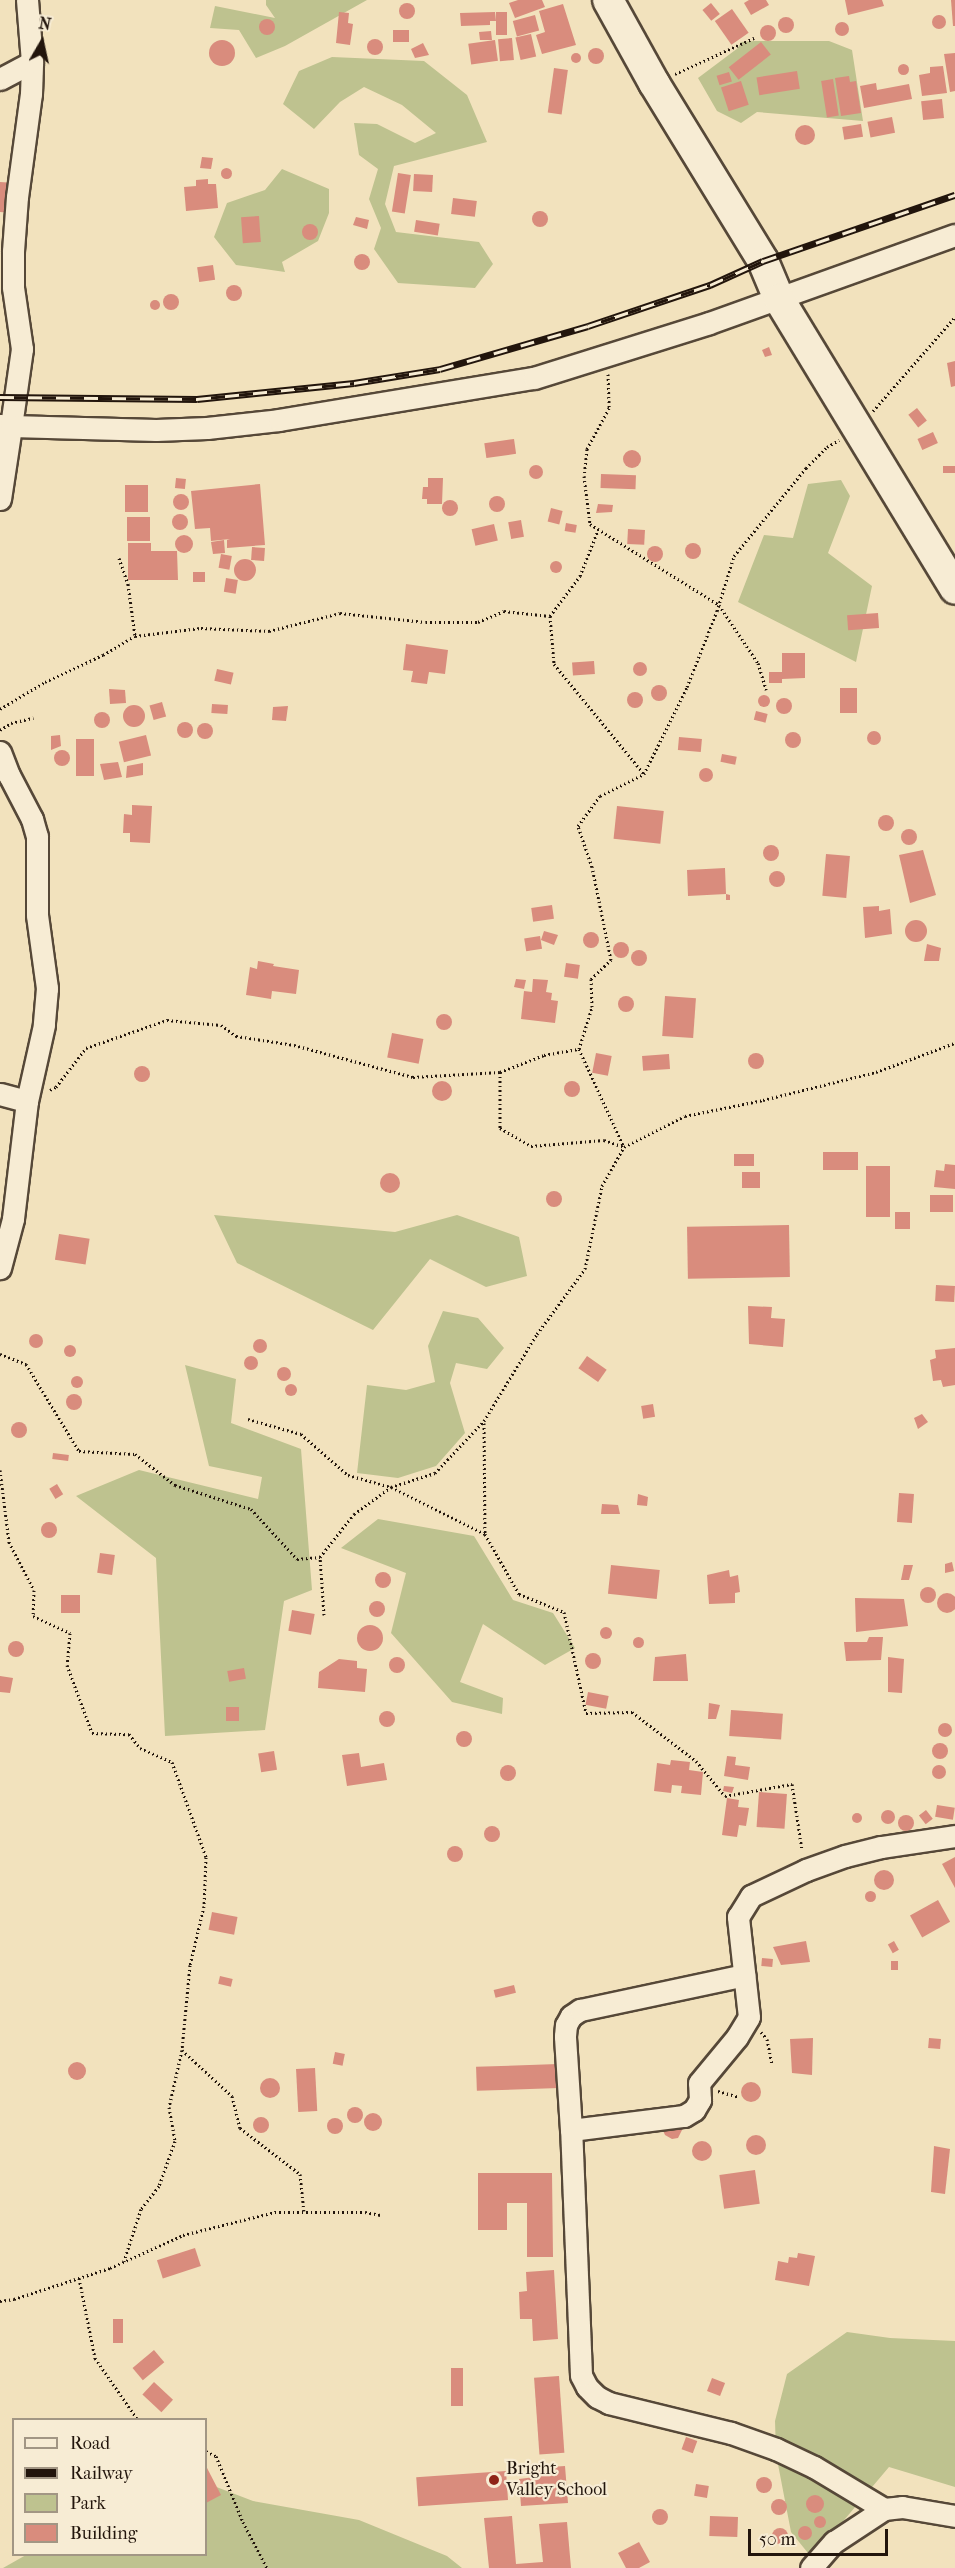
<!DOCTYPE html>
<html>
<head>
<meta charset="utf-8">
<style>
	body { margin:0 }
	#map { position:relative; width:955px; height:2568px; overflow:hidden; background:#f2e2bd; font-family:"IM FELL French Canon",serif }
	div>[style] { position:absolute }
	.green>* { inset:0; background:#bec28f }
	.building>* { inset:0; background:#d98c7d; transform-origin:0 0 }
	.round { border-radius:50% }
	.path>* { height:3px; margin-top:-1.5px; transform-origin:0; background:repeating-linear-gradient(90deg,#22150c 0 1.5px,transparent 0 4.5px) }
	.roads { filter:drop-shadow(2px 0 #564838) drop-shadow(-2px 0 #564838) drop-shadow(0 2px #564838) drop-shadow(0 -2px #564838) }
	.street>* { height:21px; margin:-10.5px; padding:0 10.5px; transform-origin:10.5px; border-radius:10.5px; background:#f7ecd4 }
	.secondary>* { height:30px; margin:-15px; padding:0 15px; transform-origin:15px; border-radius:15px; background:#f7ecd4 }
	.rail>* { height:7px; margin-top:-3.5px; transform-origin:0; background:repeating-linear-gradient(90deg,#f7ecd4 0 14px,#22150c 0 28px); box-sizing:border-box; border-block:2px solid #22150c }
	.dots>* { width:16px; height:16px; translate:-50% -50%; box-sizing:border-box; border:3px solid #f7ecd4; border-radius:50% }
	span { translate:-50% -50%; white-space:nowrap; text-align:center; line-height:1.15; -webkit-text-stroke:4.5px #f7ecd4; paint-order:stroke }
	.poi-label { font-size:18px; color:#22150c }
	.left { translate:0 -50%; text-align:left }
	.legend { position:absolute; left:12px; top:2418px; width:195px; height:138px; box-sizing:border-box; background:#f7ecd4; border:2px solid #a29684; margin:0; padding:8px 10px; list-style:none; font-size:18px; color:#22150c }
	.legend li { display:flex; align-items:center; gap:12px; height:30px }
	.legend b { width:30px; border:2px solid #a29684 }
	.north { position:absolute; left:12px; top:12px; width:60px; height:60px; -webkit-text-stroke:4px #f7ecd4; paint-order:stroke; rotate:9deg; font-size:16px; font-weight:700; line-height:24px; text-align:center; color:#22150c }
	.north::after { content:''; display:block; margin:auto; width:21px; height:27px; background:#22150c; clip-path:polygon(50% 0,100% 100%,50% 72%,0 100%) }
	.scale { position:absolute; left:748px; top:2529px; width:140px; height:27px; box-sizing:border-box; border:3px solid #22150c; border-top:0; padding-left:8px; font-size:18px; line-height:21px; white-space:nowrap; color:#22150c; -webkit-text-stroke:4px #f7ecd4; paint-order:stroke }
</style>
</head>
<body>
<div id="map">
	<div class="green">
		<div style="clip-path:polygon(266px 0,367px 0,285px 46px,256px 58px,239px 30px,210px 28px,215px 6px,275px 18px,266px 5px)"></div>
		<div style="clip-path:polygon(755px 41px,829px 41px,852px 50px,863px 121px,757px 112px,741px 123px,717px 111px,698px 78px,738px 48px,741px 42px)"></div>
		<div style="clip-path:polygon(332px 57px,424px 61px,467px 95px,487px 142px,394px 166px,385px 204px,396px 232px,479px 242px,493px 264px,475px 288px,398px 283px,374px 249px,381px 228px,369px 199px,378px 169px,359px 155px,354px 123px,377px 124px,415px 143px,436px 133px,402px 105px,364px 87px,340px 102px,314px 129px,283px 104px,299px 71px)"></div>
		<div style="clip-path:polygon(282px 169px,329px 189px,329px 213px,318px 241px,282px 262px,285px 272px,236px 265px,214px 237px,227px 203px,265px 190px)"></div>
		<div style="clip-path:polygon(841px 480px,850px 496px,828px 553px,872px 586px,856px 662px,738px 602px,764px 535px,793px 538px,808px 484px)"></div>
		<div style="clip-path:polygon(214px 1215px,395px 1232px,457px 1215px,519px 1237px,527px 1276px,486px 1287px,430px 1259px,373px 1330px,237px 1263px)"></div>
		<div style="clip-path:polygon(443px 1311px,478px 1318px,504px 1348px,487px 1369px,456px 1363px,450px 1383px,465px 1433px,436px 1466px,398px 1478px,357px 1473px,367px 1385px,406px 1390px,435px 1382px,428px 1346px)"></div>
		<div style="clip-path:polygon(185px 1365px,236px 1379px,231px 1423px,301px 1449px,312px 1590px,284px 1601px,265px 1730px,165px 1736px,156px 1558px,76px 1496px,139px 1470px,258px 1499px,262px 1477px,209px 1466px)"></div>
		<div style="clip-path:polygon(378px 1519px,474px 1536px,513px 1600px,553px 1613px,575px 1648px,545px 1665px,483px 1624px,460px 1682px,503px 1698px,502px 1714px,452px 1702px,391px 1633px,406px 1573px,341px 1548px)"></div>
		<div style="clip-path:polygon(847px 2332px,890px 2338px,955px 2341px,955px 2487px,889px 2467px,812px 2558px,791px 2532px,776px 2454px,775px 2421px,787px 2374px)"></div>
		<div style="clip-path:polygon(206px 2483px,253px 2501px,359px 2520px,447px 2556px,462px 2568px,3px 2568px,26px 2555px,206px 2554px)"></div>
	</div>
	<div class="building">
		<div style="clip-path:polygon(518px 0,542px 0,545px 7px,515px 18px,509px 3px)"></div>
		<div style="clip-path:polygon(749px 0,766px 0,769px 5px,751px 15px,744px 3px)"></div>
		<div style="clip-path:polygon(845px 0,882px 0,884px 6px,848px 15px)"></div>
		<div style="clip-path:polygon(951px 0,955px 0,955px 26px,953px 26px)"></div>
		<div style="left:711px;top:3px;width:14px;height:11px;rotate:51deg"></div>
		<div class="round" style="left:399px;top:3px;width:16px;height:16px"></div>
		<div style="clip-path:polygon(563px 4px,576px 45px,542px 54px,536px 35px,545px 32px,539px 11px)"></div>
		<div style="left:732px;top:9px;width:29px;height:21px;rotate:55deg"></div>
		<div style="clip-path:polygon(339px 12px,349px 13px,348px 23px,353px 24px,350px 45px,336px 43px)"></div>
		<div style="clip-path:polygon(495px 12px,496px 21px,490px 21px,490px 25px,461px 26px,460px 13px)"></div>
		<div style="left:496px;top:12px;width:11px;height:23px"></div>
		<div class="round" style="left:932px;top:15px;width:14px;height:14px"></div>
		<div style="left:535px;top:15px;width:16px;height:23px;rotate:75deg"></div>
		<div class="round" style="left:778px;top:17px;width:16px;height:16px"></div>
		<div class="round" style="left:259px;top:19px;width:16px;height:16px"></div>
		<div class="round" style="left:835px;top:22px;width:14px;height:14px"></div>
		<div class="round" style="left:760px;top:25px;width:16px;height:16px"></div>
		<div style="left:393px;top:30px;width:16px;height:12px"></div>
		<div style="clip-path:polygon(491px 31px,492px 40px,480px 40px,479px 32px)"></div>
		<div style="left:531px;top:34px;width:23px;height:16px;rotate:77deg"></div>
		<div style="left:512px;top:38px;width:22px;height:14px;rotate:85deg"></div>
		<div class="round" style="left:367px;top:39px;width:16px;height:16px"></div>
		<div class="round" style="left:209px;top:40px;width:26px;height:26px"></div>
		<div style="left:495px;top:40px;width:21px;height:27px;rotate:82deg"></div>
		<div style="left:761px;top:42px;width:16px;height:41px;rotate:52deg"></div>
		<div style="clip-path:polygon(423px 43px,429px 55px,415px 58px,411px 49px)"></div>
		<div class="round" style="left:588px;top:48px;width:16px;height:16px"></div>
		<div class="round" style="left:571px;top:53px;width:10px;height:10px"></div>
		<div style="clip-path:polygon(955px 53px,955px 91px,950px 92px,944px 54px)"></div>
		<div class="round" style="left:897.5px;top:63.5px;width:11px;height:11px"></div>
		<div style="clip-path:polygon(943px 66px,947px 93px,922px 96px,919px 75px,930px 73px,930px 67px)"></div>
		<div style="left:554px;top:68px;width:14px;height:45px;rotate:8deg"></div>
		<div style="left:797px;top:71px;width:18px;height:41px;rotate:81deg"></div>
		<div style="left:729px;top:72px;width:10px;height:13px;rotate:73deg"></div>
		<div style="clip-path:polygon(849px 76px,850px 82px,856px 81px,861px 113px,841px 116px,835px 78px)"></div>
		<div style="left:833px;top:79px;width:37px;height:12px;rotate:81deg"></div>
		<div style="left:741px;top:81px;width:25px;height:21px;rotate:72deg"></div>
		<div style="clip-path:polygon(876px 83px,877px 90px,909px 84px,912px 99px,864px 108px,860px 86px)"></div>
		<div style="left:942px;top:99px;width:19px;height:21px;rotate:84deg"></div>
		<div style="left:892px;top:117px;width:16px;height:25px;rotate:79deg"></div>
		<div style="left:861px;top:124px;width:13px;height:19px;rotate:81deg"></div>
		<div class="round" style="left:795px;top:125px;width:20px;height:20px"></div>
		<div style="clip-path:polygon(202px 157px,213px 158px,211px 169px,200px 168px)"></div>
		<div class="round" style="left:220.5px;top:167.5px;width:11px;height:11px"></div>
		<div style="left:398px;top:173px;width:13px;height:39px;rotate:9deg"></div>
		<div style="left:414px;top:174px;width:19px;height:17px;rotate:3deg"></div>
		<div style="clip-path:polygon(208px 179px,208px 184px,216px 184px,218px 208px,186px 211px,184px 187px,196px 186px,196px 180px)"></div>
		<div style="clip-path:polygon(0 182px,15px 183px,12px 213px,0 212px)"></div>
		<div style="left:453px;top:198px;width:24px;height:16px;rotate:7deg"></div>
		<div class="round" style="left:532px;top:211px;width:16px;height:16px"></div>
		<div style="left:259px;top:216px;width:26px;height:18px;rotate:86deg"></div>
		<div style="clip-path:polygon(356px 217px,369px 220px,367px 229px,353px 225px)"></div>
		<div style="left:416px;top:220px;width:24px;height:12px;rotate:9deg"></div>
		<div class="round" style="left:302px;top:224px;width:16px;height:16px"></div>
		<div class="round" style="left:354px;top:254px;width:16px;height:16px"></div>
		<div style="left:213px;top:265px;width:15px;height:16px;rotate:82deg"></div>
		<div class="round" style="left:226px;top:285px;width:16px;height:16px"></div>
		<div class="round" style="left:163px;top:294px;width:16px;height:16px"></div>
		<div class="round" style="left:150px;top:300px;width:10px;height:10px"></div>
		<div style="clip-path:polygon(769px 347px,772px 355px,765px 357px,762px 350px)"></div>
		<div style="clip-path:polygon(955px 361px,955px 386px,951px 387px,947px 363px)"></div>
		<div style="left:917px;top:408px;width:16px;height:11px;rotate:52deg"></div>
		<div style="left:933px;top:432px;width:12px;height:17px;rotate:66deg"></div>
		<div style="left:514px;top:439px;width:15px;height:30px;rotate:82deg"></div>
		<div class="round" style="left:623px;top:450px;width:18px;height:18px"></div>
		<div class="round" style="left:529px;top:465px;width:14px;height:14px"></div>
		<div style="left:943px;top:466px;width:12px;height:7px"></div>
		<div style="left:601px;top:474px;width:35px;height:14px;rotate:2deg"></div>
		<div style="left:176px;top:478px;width:10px;height:10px;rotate:6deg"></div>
		<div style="clip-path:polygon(428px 478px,443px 478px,442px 504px,427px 504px,427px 499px,422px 499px,423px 487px,428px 487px)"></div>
		<div style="clip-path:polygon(260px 484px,265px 545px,227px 548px,227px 540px,230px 539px,211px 541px,210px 528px,195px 529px,191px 491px)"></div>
		<div style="left:125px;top:485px;width:23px;height:27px"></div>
		<div class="round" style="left:173px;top:494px;width:16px;height:16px"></div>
		<div class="round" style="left:489px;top:496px;width:16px;height:16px"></div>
		<div class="round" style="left:442px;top:500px;width:16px;height:16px"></div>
		<div style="clip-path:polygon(598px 504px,613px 505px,612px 512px,596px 513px)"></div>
		<div style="left:551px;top:508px;width:12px;height:14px;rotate:14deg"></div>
		<div class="round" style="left:172px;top:514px;width:16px;height:16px"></div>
		<div style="left:127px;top:517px;width:23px;height:24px"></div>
		<div style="left:521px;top:520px;width:17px;height:13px;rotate:80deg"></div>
		<div style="left:566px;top:523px;width:11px;height:8px;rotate:10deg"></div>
		<div style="left:494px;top:524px;width:17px;height:23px;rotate:77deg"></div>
		<div style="left:628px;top:529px;width:17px;height:15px;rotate:3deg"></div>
		<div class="round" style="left:175px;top:535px;width:18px;height:18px"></div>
		<div style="clip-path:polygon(224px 540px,225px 553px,213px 554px,211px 542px)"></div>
		<div style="clip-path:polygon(128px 543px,151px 543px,151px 551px,177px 551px,178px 580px,128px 580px)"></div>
		<div class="round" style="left:685px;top:543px;width:16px;height:16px"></div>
		<div class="round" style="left:647px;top:546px;width:16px;height:16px"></div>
		<div style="left:252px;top:547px;width:13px;height:13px;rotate:4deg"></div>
		<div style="left:221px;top:554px;width:11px;height:14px;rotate:10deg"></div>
		<div class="round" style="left:234px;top:559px;width:22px;height:22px"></div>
		<div class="round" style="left:550px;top:561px;width:12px;height:12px"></div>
		<div style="left:193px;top:572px;width:12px;height:10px"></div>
		<div style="left:226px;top:578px;width:12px;height:14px;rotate:9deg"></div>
		<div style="left:878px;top:613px;width:15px;height:31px;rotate:86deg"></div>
		<div style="clip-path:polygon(406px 644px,448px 650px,445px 674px,429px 672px,427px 684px,411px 682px,413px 671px,403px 670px)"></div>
		<div style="clip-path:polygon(782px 653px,805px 653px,805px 678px,782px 679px,782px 683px,769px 683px,769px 672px,782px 672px)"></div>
		<div style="left:594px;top:661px;width:13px;height:22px;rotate:86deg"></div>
		<div class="round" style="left:633px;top:662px;width:14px;height:14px"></div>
		<div style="left:217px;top:669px;width:17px;height:12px;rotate:13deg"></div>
		<div class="round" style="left:651px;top:685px;width:16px;height:16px"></div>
		<div style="left:840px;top:688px;width:17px;height:25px"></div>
		<div style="clip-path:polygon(109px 689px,125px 690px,126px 703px,110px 704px)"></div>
		<div class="round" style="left:627px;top:692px;width:16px;height:16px"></div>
		<div class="round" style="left:758px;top:695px;width:12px;height:12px"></div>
		<div class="round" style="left:776px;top:698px;width:16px;height:16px"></div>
		<div style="left:162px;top:702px;width:15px;height:13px;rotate:74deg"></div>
		<div style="left:212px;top:704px;width:16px;height:9px;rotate:4deg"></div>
		<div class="round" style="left:123px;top:705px;width:22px;height:22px"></div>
		<div style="clip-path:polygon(288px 706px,286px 721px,272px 720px,273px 707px)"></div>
		<div style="left:756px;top:711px;width:12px;height:9px;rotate:14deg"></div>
		<div class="round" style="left:94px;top:712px;width:16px;height:16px"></div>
		<div class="round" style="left:177px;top:722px;width:16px;height:16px"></div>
		<div class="round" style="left:197px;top:723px;width:16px;height:16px"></div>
		<div class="round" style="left:867px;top:731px;width:14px;height:14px"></div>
		<div class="round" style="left:785px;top:732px;width:16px;height:16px"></div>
		<div style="clip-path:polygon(60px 735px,61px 746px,51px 750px,51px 736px)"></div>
		<div style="left:146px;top:735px;width:21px;height:28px;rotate:76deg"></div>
		<div style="left:679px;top:737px;width:23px;height:13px;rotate:5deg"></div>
		<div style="left:76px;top:739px;width:18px;height:37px"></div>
		<div class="round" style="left:54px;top:750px;width:16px;height:16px"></div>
		<div style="left:722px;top:754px;width:15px;height:8px;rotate:11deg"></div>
		<div style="clip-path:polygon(118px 762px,122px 777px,104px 780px,100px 764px)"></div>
		<div style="clip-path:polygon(143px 763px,143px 775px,126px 778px,127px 766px)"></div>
		<div class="round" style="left:699px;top:768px;width:14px;height:14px"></div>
		<div style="clip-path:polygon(132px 805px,152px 806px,150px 843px,130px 842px,130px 833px,123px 833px,124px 814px,132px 815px)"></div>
		<div style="left:617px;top:806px;width:47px;height:33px;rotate:6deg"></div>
		<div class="round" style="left:878px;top:815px;width:16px;height:16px"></div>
		<div class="round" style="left:901px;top:829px;width:16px;height:16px"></div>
		<div class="round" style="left:763px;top:845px;width:16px;height:16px"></div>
		<div style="clip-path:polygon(923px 850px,936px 895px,910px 903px,899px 855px)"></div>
		<div style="left:826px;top:854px;width:24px;height:42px;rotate:5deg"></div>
		<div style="clip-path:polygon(725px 868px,726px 894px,730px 895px,730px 900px,726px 900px,726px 894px,688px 896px,687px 870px)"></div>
		<div class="round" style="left:769px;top:871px;width:16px;height:16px"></div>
		<div style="left:552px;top:905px;width:14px;height:21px;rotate:82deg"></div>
		<div style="clip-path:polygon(879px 906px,879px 911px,890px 909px,892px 934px,865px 938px,863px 907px)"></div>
		<div class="round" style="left:905px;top:920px;width:22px;height:22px"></div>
		<div style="clip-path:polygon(544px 931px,558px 935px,554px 945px,541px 940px)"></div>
		<div class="round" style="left:583px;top:932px;width:16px;height:16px"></div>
		<div style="left:540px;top:936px;width:13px;height:16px;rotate:81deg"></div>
		<div class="round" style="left:613px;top:942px;width:16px;height:16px"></div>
		<div style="clip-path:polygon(927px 944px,941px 948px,939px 961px,924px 961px)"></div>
		<div class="round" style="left:631px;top:950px;width:16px;height:16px"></div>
		<div style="clip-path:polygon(258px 961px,274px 964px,273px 966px,299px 970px,296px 994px,272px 991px,271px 999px,246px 995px,250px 967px,257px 969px)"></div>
		<div style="left:566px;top:963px;width:14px;height:14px;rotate:8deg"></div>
		<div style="clip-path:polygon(516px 979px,526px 980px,524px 989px,514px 987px)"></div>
		<div style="clip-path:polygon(533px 979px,548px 980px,546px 992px,552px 993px,551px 1000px,558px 1001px,555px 1023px,521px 1019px,524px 991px,532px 992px)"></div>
		<div style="left:665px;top:996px;width:31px;height:40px;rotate:4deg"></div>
		<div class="round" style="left:618px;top:996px;width:16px;height:16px"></div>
		<div class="round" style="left:436px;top:1014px;width:16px;height:16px"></div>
		<div style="left:392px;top:1033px;width:32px;height:25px;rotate:11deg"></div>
		<div style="left:596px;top:1053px;width:16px;height:20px;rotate:11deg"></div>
		<div class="round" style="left:748px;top:1053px;width:16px;height:16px"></div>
		<div style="left:669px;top:1054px;width:15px;height:27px;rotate:86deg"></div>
		<div class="round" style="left:134px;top:1066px;width:16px;height:16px"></div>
		<div class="round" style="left:432px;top:1081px;width:20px;height:20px"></div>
		<div class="round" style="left:564px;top:1081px;width:16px;height:16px"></div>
		<div style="left:858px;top:1152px;width:18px;height:35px;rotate:90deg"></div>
		<div style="left:734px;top:1154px;width:20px;height:12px"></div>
		<div style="clip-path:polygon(945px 1164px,955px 1165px,955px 1189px,934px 1187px,936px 1170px,944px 1171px)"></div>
		<div style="left:866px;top:1166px;width:24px;height:51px"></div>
		<div style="left:760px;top:1172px;width:16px;height:18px;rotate:90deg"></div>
		<div class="round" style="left:380px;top:1173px;width:20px;height:20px"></div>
		<div class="round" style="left:546px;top:1191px;width:16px;height:16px"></div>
		<div style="left:953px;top:1195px;width:17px;height:23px;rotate:90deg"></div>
		<div style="left:910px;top:1212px;width:17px;height:15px;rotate:90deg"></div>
		<div style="left:789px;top:1225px;width:52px;height:102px;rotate:89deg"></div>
		<div style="left:59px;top:1234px;width:31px;height:26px;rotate:9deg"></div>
		<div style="left:936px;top:1285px;width:19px;height:16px;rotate:3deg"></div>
		<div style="clip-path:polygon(748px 1306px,772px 1307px,771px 1318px,785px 1319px,783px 1347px,749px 1344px)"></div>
		<div class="round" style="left:29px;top:1334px;width:14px;height:14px"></div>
		<div class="round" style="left:253px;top:1339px;width:14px;height:14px"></div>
		<div class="round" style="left:64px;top:1345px;width:12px;height:12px"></div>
		<div style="clip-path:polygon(955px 1348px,955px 1385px,943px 1387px,941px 1380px,933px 1381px,930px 1360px,936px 1358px,935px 1350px)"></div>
		<div style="left:587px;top:1356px;width:24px;height:15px;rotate:35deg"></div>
		<div class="round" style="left:244px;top:1356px;width:14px;height:14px"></div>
		<div class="round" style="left:277px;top:1367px;width:14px;height:14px"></div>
		<div class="round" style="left:71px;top:1376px;width:12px;height:12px"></div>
		<div class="round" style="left:285px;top:1384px;width:12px;height:12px"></div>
		<div class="round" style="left:66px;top:1394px;width:16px;height:16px"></div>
		<div style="left:653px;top:1404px;width:13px;height:12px;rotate:81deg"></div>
		<div style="clip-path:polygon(922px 1414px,928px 1422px,918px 1429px,914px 1418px)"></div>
		<div class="round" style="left:11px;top:1422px;width:16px;height:16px"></div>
		<div style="left:53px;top:1453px;width:16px;height:6px;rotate:7deg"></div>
		<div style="left:57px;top:1484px;width:12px;height:9px;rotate:59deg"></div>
		<div style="left:899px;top:1493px;width:15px;height:29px;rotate:4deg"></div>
		<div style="clip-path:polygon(638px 1494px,648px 1497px,647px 1506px,637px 1505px)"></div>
		<div style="clip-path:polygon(602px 1504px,618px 1505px,620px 1514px,601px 1514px)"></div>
		<div class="round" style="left:41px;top:1522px;width:16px;height:16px"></div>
		<div style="left:100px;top:1553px;width:15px;height:20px;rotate:8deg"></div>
		<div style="clip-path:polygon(952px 1562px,954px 1571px,945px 1573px,945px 1564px)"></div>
		<div style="left:611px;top:1565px;width:49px;height:29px;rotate:6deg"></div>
		<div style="clip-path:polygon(904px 1565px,913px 1565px,909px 1580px,901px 1580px)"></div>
		<div style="clip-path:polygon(729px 1570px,730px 1577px,738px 1575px,740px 1592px,735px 1593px,735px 1603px,709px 1604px,707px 1575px)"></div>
		<div class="round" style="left:375px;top:1572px;width:16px;height:16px"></div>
		<div class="round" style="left:920px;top:1587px;width:16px;height:16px"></div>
		<div class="round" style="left:937px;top:1593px;width:20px;height:20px"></div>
		<div style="left:61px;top:1595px;width:19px;height:18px"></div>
		<div style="clip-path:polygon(855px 1598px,904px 1599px,908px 1626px,856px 1632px)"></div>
		<div class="round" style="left:369px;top:1601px;width:16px;height:16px"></div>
		<div style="left:292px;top:1610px;width:23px;height:21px;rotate:10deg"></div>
		<div class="round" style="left:357px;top:1625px;width:26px;height:26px"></div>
		<div class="round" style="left:600px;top:1627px;width:12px;height:12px"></div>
		<div class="round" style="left:632.5px;top:1636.5px;width:11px;height:11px"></div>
		<div style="clip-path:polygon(869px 1637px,883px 1637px,881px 1660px,846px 1661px,844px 1642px,867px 1642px)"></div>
		<div class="round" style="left:8px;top:1641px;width:16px;height:16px"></div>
		<div class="round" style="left:585px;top:1653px;width:16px;height:16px"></div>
		<div style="clip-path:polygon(686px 1654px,688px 1681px,653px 1681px,655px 1657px)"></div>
		<div style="clip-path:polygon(888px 1657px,904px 1659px,902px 1693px,888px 1692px)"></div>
		<div class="round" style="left:389px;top:1657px;width:16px;height:16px"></div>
		<div style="clip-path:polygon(339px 1659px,357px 1661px,357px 1668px,367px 1669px,365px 1692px,318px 1688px,319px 1672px)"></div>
		<div style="left:244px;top:1668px;width:11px;height:17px;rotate:80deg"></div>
		<div style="clip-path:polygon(0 1676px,13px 1678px,10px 1693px,0 1692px)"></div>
		<div style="left:588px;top:1692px;width:21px;height:13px;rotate:11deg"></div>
		<div style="clip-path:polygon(709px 1703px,720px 1705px,716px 1719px,708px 1719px)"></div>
		<div style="left:226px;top:1707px;width:13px;height:14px"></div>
		<div style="left:731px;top:1710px;width:52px;height:26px;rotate:4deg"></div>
		<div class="round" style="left:379px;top:1711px;width:16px;height:16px"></div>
		<div class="round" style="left:938px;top:1723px;width:14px;height:14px"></div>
		<div class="round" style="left:456px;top:1731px;width:16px;height:16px"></div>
		<div class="round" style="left:932px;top:1743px;width:16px;height:16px"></div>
		<div style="left:274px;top:1751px;width:19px;height:16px;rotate:81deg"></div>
		<div style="clip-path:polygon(359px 1753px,361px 1767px,384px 1763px,387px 1780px,347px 1786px,342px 1755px)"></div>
		<div style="clip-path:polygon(727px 1756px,736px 1757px,735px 1765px,750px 1767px,748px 1780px,724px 1776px)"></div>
		<div style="clip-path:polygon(671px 1760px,690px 1762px,689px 1770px,703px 1772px,701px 1795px,681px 1793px,682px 1786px,672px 1785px,671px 1793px,654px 1791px,657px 1763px,670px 1765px)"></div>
		<div class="round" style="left:932px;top:1765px;width:14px;height:14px"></div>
		<div class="round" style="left:500px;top:1765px;width:16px;height:16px"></div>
		<div style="clip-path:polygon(724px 1786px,734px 1787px,732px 1793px,723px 1791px)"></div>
		<div style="left:759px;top:1792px;width:28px;height:35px;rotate:4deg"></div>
		<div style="clip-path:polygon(727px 1798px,739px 1800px,738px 1807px,749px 1808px,746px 1826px,739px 1825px,737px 1837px,722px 1835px)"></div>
		<div style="left:937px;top:1805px;width:18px;height:12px;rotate:9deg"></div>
		<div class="round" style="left:881px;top:1810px;width:14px;height:14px"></div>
		<div style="left:926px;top:1810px;width:11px;height:9px;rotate:52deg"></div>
		<div class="round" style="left:852px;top:1813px;width:10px;height:10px"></div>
		<div class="round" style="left:898px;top:1815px;width:16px;height:16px"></div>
		<div class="round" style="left:484px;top:1826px;width:16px;height:16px"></div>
		<div class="round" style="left:447px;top:1846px;width:16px;height:16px"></div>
		<div style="clip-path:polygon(955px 1857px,955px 1888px,942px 1864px)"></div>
		<div class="round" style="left:874px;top:1870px;width:20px;height:20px"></div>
		<div class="round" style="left:864.5px;top:1890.5px;width:11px;height:11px"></div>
		<div style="left:938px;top:1900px;width:25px;height:32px;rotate:61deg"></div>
		<div style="left:212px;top:1912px;width:26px;height:18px;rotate:11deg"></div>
		<div style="clip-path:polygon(806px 1941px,810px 1962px,781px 1965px,773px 1947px)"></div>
		<div style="left:894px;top:1941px;width:10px;height:7px;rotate:61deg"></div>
		<div style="left:762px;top:1958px;width:11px;height:8px;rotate:5deg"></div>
		<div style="left:891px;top:1961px;width:7px;height:9px"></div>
		<div style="left:220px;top:1976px;width:13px;height:8px;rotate:13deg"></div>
		<div style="left:514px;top:1985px;width:8px;height:21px;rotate:76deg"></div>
		<div style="clip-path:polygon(813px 2038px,812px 2075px,792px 2073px,790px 2039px)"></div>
		<div style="left:929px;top:2038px;width:12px;height:10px;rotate:5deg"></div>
		<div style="left:335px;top:2052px;width:10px;height:12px;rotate:11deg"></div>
		<div class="round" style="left:68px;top:2062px;width:18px;height:18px"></div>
		<div style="left:558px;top:2064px;width:24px;height:82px;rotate:88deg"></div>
		<div style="left:315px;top:2068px;width:43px;height:19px;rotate:87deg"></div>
		<div class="round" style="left:260px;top:2078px;width:20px;height:20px"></div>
		<div class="round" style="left:741px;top:2082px;width:20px;height:20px"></div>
		<div class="round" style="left:347px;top:2107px;width:16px;height:16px"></div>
		<div class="round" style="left:364px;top:2113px;width:18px;height:18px"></div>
		<div class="round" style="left:253px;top:2117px;width:16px;height:16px"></div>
		<div class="round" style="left:327px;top:2118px;width:16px;height:16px"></div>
		<div style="clip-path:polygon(681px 2122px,683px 2128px,678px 2138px,672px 2139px,665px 2135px,662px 2128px)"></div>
		<div class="round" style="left:746px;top:2135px;width:20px;height:20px"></div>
		<div class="round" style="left:692px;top:2141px;width:20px;height:20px"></div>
		<div style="clip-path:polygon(934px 2146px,950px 2149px,945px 2194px,931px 2192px)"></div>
		<div style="left:755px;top:2170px;width:34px;height:36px;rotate:82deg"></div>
		<div style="clip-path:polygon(478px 2173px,552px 2173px,553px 2257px,527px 2257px,527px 2203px,507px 2203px,507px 2230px,478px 2230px)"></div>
		<div style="left:195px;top:2248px;width:19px;height:40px;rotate:72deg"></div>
		<div style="clip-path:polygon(798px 2253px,815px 2256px,809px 2286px,775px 2280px,778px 2261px,788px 2263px,789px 2257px,797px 2258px)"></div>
		<div style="clip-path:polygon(554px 2270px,558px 2339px,533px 2341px,532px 2319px,520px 2319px,519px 2292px,527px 2291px,526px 2272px)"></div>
		<div style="left:113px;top:2319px;width:10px;height:24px"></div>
		<div style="left:154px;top:2350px;width:16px;height:28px;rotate:50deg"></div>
		<div style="left:451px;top:2368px;width:12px;height:38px"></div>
		<div style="left:559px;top:2376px;width:77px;height:25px;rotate:86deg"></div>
		<div style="left:712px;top:2378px;width:14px;height:14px;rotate:21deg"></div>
		<div style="left:154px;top:2382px;width:26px;height:17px;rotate:43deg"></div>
		<div style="left:686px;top:2437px;width:12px;height:13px;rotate:20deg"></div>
		<div style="clip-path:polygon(206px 2466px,221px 2495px,206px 2503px)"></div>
		<div style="clip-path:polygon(565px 2466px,568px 2503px,521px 2506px,519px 2479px,535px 2477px,534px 2468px)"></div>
		<div style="left:506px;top:2471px;width:29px;height:90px;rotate:86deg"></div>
		<div class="round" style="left:756px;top:2477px;width:16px;height:16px"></div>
		<div style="left:696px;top:2484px;width:13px;height:12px;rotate:9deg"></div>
		<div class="round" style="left:806px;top:2495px;width:18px;height:18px"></div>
		<div class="round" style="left:771px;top:2499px;width:16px;height:16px"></div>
		<div class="round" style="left:652px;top:2509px;width:16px;height:16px"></div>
		<div class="round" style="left:814px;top:2516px;width:12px;height:12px"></div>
		<div style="clip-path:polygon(512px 2516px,516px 2564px,543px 2562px,539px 2524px,567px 2522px,571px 2568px,489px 2568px,484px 2518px)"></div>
		<div style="left:710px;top:2516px;width:28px;height:20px;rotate:2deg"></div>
		<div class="round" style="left:798px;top:2526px;width:14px;height:14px"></div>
		<div class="round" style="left:772px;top:2528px;width:16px;height:16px"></div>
		<div style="clip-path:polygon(639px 2542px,650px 2562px,639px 2568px,626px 2568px,618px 2553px)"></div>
	</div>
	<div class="path">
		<div style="left:675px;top:74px;width:87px;rotate:-24.5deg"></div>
		<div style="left:608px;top:374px;width:34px;rotate:88deg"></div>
		<div style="left:609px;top:408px;width:47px;rotate:118.2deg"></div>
		<div style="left:587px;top:449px;width:27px;rotate:96deg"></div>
		<div style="left:584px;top:476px;width:48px;rotate:82.9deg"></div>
		<div style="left:590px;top:524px;width:152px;rotate:32.1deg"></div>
		<div style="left:719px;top:605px;width:70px;rotate:56.1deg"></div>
		<div style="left:758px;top:663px;width:28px;rotate:73deg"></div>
		<div style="left:873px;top:411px;width:125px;rotate:-48.9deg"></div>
		<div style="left:119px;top:558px;width:28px;rotate:71deg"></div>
		<div style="left:128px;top:584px;width:52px;rotate:82.3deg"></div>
		<div style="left:550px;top:616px;width:48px;rotate:85.2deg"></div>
		<div style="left:554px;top:664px;width:142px;rotate:50.7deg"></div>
		<div style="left:0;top:709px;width:52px;rotate:-31deg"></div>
		<div style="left:45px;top:682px;width:64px;rotate:-25deg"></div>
		<div style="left:103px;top:655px;width:37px;rotate:-31deg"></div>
		<div style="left:135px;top:636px;width:66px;rotate:-6.9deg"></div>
		<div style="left:201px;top:628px;width:68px;rotate:2.5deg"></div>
		<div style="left:269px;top:631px;width:73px;rotate:-14.2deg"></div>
		<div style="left:340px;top:613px;width:86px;rotate:6deg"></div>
		<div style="left:426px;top:622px;width:52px"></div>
		<div style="left:478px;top:622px;width:28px;rotate:-23deg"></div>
		<div style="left:504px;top:611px;width:46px;rotate:6.2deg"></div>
		<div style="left:550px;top:616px;width:50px;rotate:-53.1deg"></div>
		<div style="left:580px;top:576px;width:49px;rotate:-68.6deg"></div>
		<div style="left:0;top:730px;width:13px;rotate:-32deg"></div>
		<div style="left:11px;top:723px;width:23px;rotate:-13deg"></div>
		<div style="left:579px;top:1049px;width:106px;rotate:65.4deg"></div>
		<div style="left:500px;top:1072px;width:56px;rotate:90deg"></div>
		<div style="left:500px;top:1128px;width:36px;rotate:30deg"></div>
		<div style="left:531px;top:1146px;width:73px;rotate:-4.7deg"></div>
		<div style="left:604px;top:1140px;width:21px;rotate:19deg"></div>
		<div style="left:50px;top:1090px;width:7px;rotate:-27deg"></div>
		<div style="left:56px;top:1087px;width:49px;rotate:-52.4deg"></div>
		<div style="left:86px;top:1048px;width:86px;rotate:-19.1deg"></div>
		<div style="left:167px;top:1020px;width:54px;rotate:5.3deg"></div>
		<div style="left:221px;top:1025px;width:19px;rotate:36deg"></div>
		<div style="left:236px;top:1036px;width:59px;rotate:8.8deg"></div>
		<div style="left:294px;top:1045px;width:123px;rotate:15.1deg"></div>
		<div style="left:413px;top:1077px;width:87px;rotate:-3.3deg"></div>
		<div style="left:500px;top:1072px;width:47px;rotate:-21.1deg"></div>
		<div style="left:544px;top:1055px;width:36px;rotate:-10deg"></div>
		<div style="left:579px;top:1049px;width:44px;rotate:-72.8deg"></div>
		<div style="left:592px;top:1007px;width:28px;rotate:-92deg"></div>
		<div style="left:591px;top:979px;width:28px;rotate:-44deg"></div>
		<div style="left:611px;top:960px;width:95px;rotate:-101.5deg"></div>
		<div style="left:592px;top:867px;width:43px;rotate:-108.9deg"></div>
		<div style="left:578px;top:826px;width:37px;rotate:-54deg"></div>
		<div style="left:600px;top:796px;width:49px;rotate:-26.6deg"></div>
		<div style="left:644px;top:774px;width:97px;rotate:-63.7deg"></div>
		<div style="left:687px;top:687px;width:82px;rotate:-68.5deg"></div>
		<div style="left:717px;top:611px;width:58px;rotate:-72.8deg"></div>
		<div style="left:734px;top:556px;width:114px;rotate:-50.7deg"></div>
		<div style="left:806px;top:468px;width:30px;rotate:-45deg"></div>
		<div style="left:827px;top:447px;width:14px;rotate:-30deg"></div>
		<div style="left:0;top:1354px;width:28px;rotate:21deg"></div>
		<div style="left:26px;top:1364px;width:102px;rotate:58.7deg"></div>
		<div style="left:79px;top:1451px;width:56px;rotate:3.1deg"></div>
		<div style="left:135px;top:1454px;width:51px;rotate:37.8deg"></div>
		<div style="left:175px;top:1485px;width:80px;rotate:17.5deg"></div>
		<div style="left:251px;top:1509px;width:68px;rotate:47.4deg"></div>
		<div style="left:297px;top:1559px;width:23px;rotate:-5deg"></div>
		<div style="left:248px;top:1419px;width:55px;rotate:15.8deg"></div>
		<div style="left:301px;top:1434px;width:62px;rotate:41.1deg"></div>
		<div style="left:348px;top:1475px;width:45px;rotate:15.6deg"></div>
		<div style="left:391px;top:1487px;width:46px;rotate:-17.7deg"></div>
		<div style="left:435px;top:1473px;width:71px;rotate:-46.7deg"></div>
		<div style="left:484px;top:1421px;width:102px;rotate:-58.7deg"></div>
		<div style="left:537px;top:1334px;width:81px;rotate:-53.6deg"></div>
		<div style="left:585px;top:1269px;width:85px;rotate:-78.4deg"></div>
		<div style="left:602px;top:1186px;width:45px;rotate:-60.6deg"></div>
		<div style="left:624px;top:1147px;width:68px;rotate:-26.9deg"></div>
		<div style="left:685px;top:1116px;width:80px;rotate:-11.6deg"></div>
		<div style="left:763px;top:1100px;width:116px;rotate:-13.9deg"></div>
		<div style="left:876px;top:1072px;width:84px;rotate:-20.2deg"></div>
		<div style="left:484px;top:1423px;width:111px;rotate:89.5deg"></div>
		<div style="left:485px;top:1534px;width:69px;rotate:60.5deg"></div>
		<div style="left:519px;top:1594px;width:48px;rotate:21.8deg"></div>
		<div style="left:564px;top:1612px;width:103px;rotate:77.7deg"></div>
		<div style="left:586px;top:1713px;width:46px;rotate:-1.2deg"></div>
		<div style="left:632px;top:1712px;width:81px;rotate:37.4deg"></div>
		<div style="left:696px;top:1761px;width:45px;rotate:50.4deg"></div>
		<div style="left:725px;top:1796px;width:68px;rotate:-10.2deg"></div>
		<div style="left:792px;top:1784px;width:67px;rotate:81.4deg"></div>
		<div style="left:0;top:1470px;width:73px;rotate:82.9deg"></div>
		<div style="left:9px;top:1542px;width:54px;rotate:62.5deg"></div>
		<div style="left:34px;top:1590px;width:26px;rotate:92deg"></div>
		<div style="left:33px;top:1616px;width:41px;rotate:24.7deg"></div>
		<div style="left:70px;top:1633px;width:32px;rotate:95deg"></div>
		<div style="left:67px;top:1665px;width:72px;rotate:69.8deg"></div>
		<div style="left:92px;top:1733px;width:37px;rotate:2deg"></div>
		<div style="left:129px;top:1734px;width:18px;rotate:52deg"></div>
		<div style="left:140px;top:1748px;width:35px;rotate:24deg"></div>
		<div style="left:172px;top:1762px;width:101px;rotate:70.3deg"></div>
		<div style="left:206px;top:1857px;width:49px;rotate:92.3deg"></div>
		<div style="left:204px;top:1906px;width:61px;rotate:103.3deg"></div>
		<div style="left:190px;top:1965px;width:85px;rotate:95.4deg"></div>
		<div style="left:182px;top:2050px;width:58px;rotate:102.8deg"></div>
		<div style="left:169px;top:2107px;width:35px;rotate:80deg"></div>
		<div style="left:175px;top:2141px;width:48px;rotate:109.6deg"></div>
		<div style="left:159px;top:2186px;width:29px;rotate:128deg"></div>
		<div style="left:141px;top:2209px;width:55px;rotate:108.1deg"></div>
		<div style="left:324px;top:1615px;width:58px;rotate:-93.9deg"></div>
		<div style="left:320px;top:1557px;width:55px;rotate:-51.7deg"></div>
		<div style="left:354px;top:1514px;width:46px;rotate:-36.1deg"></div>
		<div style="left:391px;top:1487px;width:105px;rotate:26.6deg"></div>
		<div style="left:761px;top:2032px;width:9px;rotate:49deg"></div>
		<div style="left:767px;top:2039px;width:26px;rotate:79deg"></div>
		<div style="left:182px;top:2050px;width:68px;rotate:42.6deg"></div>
		<div style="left:232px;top:2096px;width:33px;rotate:76deg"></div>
		<div style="left:240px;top:2128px;width:76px;rotate:37.5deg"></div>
		<div style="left:300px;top:2174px;width:37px;rotate:84deg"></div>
		<div style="left:718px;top:2091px;width:22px;rotate:16deg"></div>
		<div style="left:79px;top:2278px;width:82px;rotate:78.7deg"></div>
		<div style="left:95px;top:2358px;width:75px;rotate:55.3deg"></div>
		<div style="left:0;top:2301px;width:14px;rotate:-8deg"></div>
		<div style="left:14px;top:2299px;width:101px;rotate:-17.9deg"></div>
		<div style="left:110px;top:2268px;width:80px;rotate:-24.3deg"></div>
		<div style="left:183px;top:2235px;width:95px;rotate:-14deg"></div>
		<div style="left:275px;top:2212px;width:90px"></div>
		<div style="left:365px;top:2212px;width:16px;rotate:11deg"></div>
		<div style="left:206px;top:2451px;width:11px;rotate:27deg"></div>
		<div style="left:216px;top:2456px;width:71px;rotate:67.8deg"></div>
		<div style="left:243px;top:2522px;width:52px;rotate:62.4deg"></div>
	</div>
	<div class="roads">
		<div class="street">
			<div style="left:0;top:79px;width:36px;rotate:-28deg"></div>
			<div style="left:0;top:425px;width:11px;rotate:5deg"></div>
			<div style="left:11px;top:426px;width:78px;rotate:-81.9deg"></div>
			<div style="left:22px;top:349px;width:63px;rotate:-98.3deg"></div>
			<div style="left:13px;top:287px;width:36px;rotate:-90deg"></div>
			<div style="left:13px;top:251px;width:54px;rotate:-85.8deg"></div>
			<div style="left:17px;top:197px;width:104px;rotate:-82.3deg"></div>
			<div style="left:31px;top:94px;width:32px;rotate:-88deg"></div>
			<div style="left:32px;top:62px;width:62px;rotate:-94.6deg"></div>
			<div style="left:0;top:499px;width:74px;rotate:-81.4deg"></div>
			<div style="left:11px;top:426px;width:145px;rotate:1.6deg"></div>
			<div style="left:156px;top:430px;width:51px;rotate:-2.2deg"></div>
			<div style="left:207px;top:428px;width:72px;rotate:-6.3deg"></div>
			<div style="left:279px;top:420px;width:258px;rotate:-9.4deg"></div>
			<div style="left:534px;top:378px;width:183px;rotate:-17.4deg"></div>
			<div style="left:709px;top:323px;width:261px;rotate:-19.7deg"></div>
			<div style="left:0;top:752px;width:25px;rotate:69deg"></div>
			<div style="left:9px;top:775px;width:50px;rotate:62.4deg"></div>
			<div style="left:32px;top:819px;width:18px;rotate:74deg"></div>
			<div style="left:37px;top:836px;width:79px;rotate:90deg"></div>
			<div style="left:37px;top:915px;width:74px;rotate:82.2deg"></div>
			<div style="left:47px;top:988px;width:37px;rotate:95deg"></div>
			<div style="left:44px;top:1025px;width:78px;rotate:102.6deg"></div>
			<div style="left:27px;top:1101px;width:119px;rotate:96.8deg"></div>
			<div style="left:13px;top:1219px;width:51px;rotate:104.9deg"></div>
			<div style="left:0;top:1094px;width:28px;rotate:15deg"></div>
			<div style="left:571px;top:2130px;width:94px;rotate:-93.7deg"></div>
			<div style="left:565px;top:2036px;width:11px;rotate:-85deg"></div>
			<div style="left:566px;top:2025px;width:10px;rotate:-61deg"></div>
			<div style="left:571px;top:2016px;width:11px;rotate:-34deg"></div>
			<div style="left:580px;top:2010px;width:168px;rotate:-12deg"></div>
			<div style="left:884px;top:2509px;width:82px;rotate:-149deg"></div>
			<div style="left:814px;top:2467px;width:42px;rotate:-154.7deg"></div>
			<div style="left:776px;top:2449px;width:48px;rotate:-160.4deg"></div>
			<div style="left:731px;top:2433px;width:126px;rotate:-166.2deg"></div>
			<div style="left:609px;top:2403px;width:13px;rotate:-153deg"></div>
			<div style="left:597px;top:2397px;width:14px;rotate:-135deg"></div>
			<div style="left:587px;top:2387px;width:13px;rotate:-117deg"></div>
			<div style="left:581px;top:2375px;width:245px;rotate:-92.3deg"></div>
			<div style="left:571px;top:2130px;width:114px;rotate:-7.1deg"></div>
			<div style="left:684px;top:2116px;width:12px;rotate:-31deg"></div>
			<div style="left:694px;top:2110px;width:12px;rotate:-59deg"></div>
			<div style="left:700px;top:2100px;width:17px;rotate:-93deg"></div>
			<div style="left:699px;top:2083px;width:60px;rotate:-50.4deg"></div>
			<div style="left:737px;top:2037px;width:23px;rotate:-59deg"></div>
			<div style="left:749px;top:2017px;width:101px;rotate:-96.3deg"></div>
			<div style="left:738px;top:1917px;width:25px;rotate:-58deg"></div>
			<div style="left:751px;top:1896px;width:61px;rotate:-25.3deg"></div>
			<div style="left:806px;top:1870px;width:41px;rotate:-19.7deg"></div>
			<div style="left:845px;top:1856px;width:37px;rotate:-14deg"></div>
			<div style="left:881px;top:1847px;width:75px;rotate:-8.5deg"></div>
			<div style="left:811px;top:2568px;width:35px;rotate:-49deg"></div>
			<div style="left:834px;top:2542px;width:60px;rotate:-33.4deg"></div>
			<div style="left:884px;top:2509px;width:18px;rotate:-6deg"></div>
			<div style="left:902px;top:2507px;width:54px;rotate:9.6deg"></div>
		</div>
		<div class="secondary">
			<div style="left:608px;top:0;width:95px;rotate:61deg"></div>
			<div style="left:654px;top:83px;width:209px;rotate:58.5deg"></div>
			<div style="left:763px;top:261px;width:41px;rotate:67.2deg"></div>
			<div style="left:779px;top:299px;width:339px;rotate:58.7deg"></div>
		</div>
	</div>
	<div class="rail">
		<div style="left:0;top:397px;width:197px;rotate:0.6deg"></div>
		<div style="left:197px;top:399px;width:158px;rotate:-5.8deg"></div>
		<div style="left:354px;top:383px;width:87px;rotate:-9.2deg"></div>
		<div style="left:440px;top:369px;width:154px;rotate:-16.2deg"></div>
		<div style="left:588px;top:326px;width:129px;rotate:-18.6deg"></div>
		<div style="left:710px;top:285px;width:58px;rotate:-24.4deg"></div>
		<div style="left:763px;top:261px;width:203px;rotate:-19deg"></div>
	</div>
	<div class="dots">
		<div style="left:494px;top:2480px;background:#8f2418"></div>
	</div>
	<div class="poi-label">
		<span class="left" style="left:506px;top:2480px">Bright<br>Valley School</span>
	</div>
	<ul class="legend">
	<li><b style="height:8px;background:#f7ecd4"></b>Road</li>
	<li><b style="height:8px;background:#22150c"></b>Railway</li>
	<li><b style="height:16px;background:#bec28f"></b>Park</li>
	<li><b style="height:16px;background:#d98c7d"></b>Building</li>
	</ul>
	<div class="north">N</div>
	<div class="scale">50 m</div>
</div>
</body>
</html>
